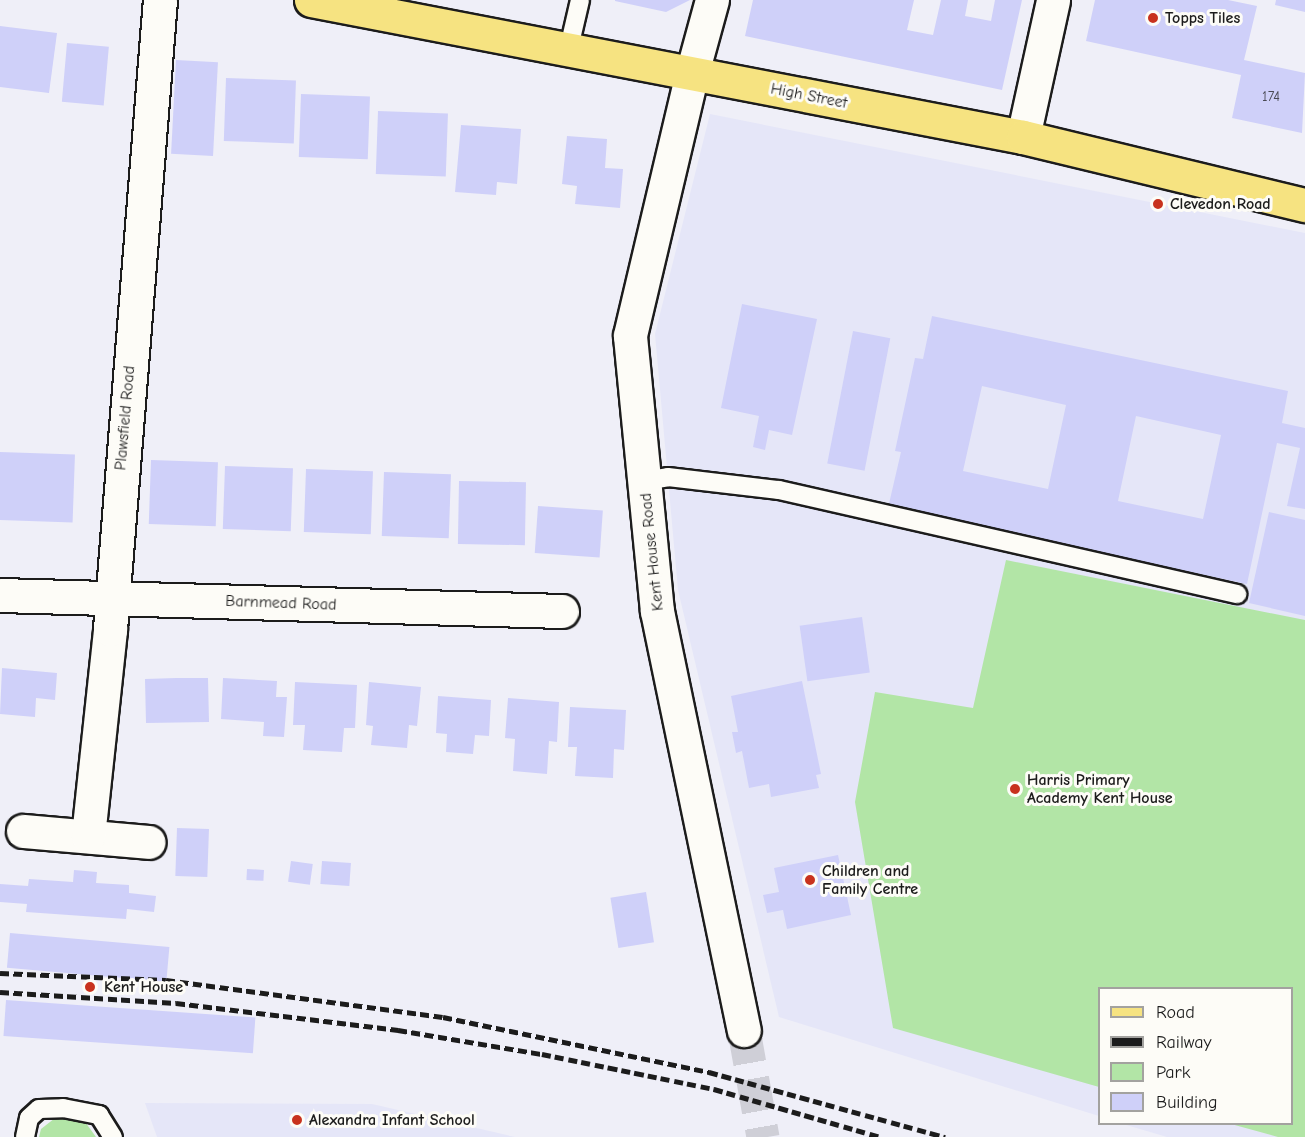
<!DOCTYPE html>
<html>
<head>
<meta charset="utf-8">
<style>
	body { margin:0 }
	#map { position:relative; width:1305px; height:1137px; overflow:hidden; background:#efeff8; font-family:"Comic Neue",sans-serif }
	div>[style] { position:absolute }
	.built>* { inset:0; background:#e5e6f8 }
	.green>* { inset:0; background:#b2e5a6 }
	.building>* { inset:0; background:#cfd0f9; transform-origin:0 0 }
	.secondary-tunnel>* { height:33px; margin-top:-16.5px; transform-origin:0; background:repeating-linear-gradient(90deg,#cfcfd7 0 33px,transparent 0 49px) }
	.roads { filter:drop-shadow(2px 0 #1c1c1c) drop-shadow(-2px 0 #1c1c1c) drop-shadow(0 2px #1c1c1c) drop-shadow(0 -2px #1c1c1c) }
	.lane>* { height:18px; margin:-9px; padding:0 9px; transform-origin:9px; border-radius:9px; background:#fdfcf7 }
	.street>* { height:33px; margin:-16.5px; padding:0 16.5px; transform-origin:16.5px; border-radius:16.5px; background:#fdfcf7 }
	.secondary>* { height:33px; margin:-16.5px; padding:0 16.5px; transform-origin:16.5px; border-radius:16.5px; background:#fdfcf7 }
	.primary>* { height:33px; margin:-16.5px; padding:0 16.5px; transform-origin:16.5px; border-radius:16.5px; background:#f6e381 }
	.rail>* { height:4.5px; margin-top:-2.25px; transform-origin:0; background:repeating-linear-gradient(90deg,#1c1c1c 0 9px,transparent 0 13.5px) }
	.dots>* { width:16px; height:16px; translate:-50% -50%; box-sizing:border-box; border:3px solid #fdfcf7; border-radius:50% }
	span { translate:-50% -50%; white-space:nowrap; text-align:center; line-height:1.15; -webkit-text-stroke:6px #fdfcf7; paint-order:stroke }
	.number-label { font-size:14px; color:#494953 }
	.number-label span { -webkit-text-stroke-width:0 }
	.poi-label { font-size:16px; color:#1c1c1c; font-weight:700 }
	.left { translate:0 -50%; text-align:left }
	.street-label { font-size:16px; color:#1c1c1c }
	.legend { position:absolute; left:1098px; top:987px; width:195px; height:138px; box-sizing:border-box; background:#fdfcf7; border:2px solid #a3a29f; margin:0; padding:8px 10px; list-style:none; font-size:18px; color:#1c1c1c }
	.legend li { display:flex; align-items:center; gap:12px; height:30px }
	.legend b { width:30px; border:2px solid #a3a29f }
</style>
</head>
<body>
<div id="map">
	<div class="built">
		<div style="clip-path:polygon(710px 114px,1305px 233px,1305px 1137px,1167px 1137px,1123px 1124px,1292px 1124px,1292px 988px,1100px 988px,1099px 1116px,779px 1017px,678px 590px,655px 334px)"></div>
		<div style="clip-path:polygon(145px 1103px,372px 1104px,515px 1137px,157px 1137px)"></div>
	</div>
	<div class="green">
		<div style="clip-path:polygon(1006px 560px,1305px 620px,1305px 1137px,1278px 1137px,1231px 1124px,1292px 1124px,1292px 988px,1100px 988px,1099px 1087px,893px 1028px,855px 802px,875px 692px,973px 708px)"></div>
		<div style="clip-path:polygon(59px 1115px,83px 1119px,96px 1137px,39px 1137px,41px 1129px)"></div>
	</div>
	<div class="building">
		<div style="clip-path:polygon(690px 0,666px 12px,615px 1px,615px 0)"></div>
		<div style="clip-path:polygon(753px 0,914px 0,907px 30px,933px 35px,941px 0,968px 0,965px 16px,991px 21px,995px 0,1022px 0,1002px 90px,745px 36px)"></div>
		<div style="clip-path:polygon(1095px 0,1228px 0,1257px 6px,1244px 60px,1305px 73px,1302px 133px,1232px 118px,1241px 75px,1086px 41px)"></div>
		<div style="clip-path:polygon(1276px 0,1305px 0,1305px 12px,1275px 5px)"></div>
		<div style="clip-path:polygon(0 26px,57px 33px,49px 93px,0 87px)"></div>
		<div style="left:67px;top:43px;width:42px;height:59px;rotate:5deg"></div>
		<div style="left:176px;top:60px;width:42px;height:94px;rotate:3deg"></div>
		<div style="left:226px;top:78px;width:70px;height:63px;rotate:2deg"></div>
		<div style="left:301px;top:94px;width:69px;height:63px;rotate:2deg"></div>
		<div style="left:378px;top:111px;width:70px;height:63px;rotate:2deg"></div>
		<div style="clip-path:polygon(461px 125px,521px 129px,517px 184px,497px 182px,496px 195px,455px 192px)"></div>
		<div style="clip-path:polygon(567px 136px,607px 139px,605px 168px,623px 169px,620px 208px,575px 204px,577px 186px,562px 184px)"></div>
		<div style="clip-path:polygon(742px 304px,817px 319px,792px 435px,769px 430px,765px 450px,753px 447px,759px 416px,721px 408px)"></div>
		<div style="clip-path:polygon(evenodd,932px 316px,1288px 391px,1282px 423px,1305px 428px,1305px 509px,1287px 506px,1300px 448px,1277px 443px,1247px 584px,888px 508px,901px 452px,895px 451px,915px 358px,923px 359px,932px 316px,982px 386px,1066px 405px,1048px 489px,963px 471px,982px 386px,932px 316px,1136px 416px,1221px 435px,1203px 519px,1118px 501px,1136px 416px)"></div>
		<div style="left:853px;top:331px;width:38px;height:135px;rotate:11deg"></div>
		<div style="left:0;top:452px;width:75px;height:68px;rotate:2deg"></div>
		<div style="left:151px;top:460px;width:67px;height:64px;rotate:2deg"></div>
		<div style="left:225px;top:466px;width:68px;height:63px;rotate:2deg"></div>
		<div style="left:306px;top:469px;width:67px;height:63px;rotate:2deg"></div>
		<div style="left:384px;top:472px;width:67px;height:64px;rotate:2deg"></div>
		<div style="left:459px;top:481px;width:67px;height:63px;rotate:1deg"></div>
		<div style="left:538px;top:506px;width:65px;height:47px;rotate:4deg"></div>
		<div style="clip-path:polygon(1269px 512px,1305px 520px,1305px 616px,1249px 603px)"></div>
		<div style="left:862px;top:617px;width:56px;height:63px;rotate:82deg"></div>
		<div style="clip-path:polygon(2px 668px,57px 673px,55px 700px,36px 698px,35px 717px,0 714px)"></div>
		<div style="clip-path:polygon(176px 678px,208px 678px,209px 722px,146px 723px,145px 679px)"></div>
		<div style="clip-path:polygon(223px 678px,277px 681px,276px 697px,287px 697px,284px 737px,263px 736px,264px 722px,221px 719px)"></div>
		<div style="clip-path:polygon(802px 681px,821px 774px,816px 775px,819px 788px,771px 797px,769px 784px,749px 788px,742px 751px,736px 753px,732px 732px,738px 732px,731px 696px)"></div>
		<div style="clip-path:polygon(295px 682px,357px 685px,355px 728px,344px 728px,342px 752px,303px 750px,305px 725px,293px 725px)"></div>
		<div style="clip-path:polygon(369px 682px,421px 687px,417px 726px,409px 725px,407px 748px,371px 745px,373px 726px,366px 725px)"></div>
		<div style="clip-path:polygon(438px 696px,491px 700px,489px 736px,475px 735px,473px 754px,446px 752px,447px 734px,436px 733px)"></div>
		<div style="clip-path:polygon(508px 698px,559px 702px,557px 742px,549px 741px,547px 774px,513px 771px,515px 739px,505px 738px)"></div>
		<div style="clip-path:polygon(570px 707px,626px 710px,624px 750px,614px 749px,613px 778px,575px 776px,577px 747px,568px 747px)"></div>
		<div style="left:177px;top:828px;width:32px;height:48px;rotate:2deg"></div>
		<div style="clip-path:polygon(838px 855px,851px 915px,787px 929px,783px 910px,767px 913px,763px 895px,779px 892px,774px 868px)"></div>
		<div style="left:291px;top:861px;width:22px;height:21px;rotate:8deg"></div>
		<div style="left:322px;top:861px;width:29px;height:23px;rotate:4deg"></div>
		<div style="left:247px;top:869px;width:17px;height:11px;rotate:3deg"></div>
		<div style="clip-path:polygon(74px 870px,97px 872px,96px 883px,129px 885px,129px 893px,156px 896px,154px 912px,127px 909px,126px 919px,26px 912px,27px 904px,0 902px,0 884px,28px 886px,29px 879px,73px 882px)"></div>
		<div style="left:646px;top:892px;width:51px;height:36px;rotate:81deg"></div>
		<div style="left:10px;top:933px;width:160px;height:35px;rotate:5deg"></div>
		<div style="left:6px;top:1000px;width:250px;height:36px;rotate:4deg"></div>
	</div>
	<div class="secondary-tunnel">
		<div style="left:744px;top:1030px;width:109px;rotate:79.9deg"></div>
	</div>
	<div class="roads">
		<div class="lane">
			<div style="left:568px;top:52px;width:53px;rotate:-77deg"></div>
			<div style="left:644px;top:481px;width:24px;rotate:-9deg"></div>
			<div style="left:668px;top:477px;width:112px;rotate:6.7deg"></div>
			<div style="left:779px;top:490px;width:470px;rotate:12.8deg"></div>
			<div style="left:25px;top:1137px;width:19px;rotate:-78deg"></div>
			<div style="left:29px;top:1118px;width:13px;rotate:-42deg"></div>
			<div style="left:39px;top:1109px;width:24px;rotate:-2deg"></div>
			<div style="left:63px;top:1108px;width:37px;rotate:11deg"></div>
			<div style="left:99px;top:1115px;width:26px;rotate:58deg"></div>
		</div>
		<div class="street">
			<div style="left:692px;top:73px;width:76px;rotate:-74.7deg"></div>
			<div style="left:1023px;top:137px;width:140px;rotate:-77.6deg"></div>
			<div style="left:0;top:595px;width:562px;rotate:1.63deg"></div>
			<div style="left:23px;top:831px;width:126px;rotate:5deg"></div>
			<div style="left:88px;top:836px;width:208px;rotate:-83.9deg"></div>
			<div style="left:110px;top:629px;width:631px;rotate:-85.46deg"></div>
		</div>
		<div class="secondary">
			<div style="left:692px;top:73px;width:270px;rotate:103.3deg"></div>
			<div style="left:630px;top:336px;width:276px;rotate:84.4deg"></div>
			<div style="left:657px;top:611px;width:428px;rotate:78.3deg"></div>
		</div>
		<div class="primary">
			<div style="left:311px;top:0;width:725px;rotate:10.89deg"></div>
			<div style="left:1023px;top:137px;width:290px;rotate:13.6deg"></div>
		</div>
	</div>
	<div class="rail">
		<div style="left:0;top:973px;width:166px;rotate:2.4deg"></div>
		<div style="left:166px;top:980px;width:279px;rotate:7.6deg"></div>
		<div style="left:443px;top:1017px;width:272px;rotate:11.7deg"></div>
		<div style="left:709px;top:1072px;width:245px;rotate:15.4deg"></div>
		<div style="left:0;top:992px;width:176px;rotate:3.6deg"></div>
		<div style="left:176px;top:1003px;width:224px;rotate:6.9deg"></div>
		<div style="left:398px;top:1030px;width:146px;rotate:9.5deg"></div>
		<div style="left:542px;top:1054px;width:176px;rotate:11.5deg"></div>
		<div style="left:714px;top:1089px;width:173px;rotate:16.1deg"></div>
	</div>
	<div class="dots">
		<div style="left:1153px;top:18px;background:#c8321e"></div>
		<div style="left:1158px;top:204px;background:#c8321e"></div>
		<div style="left:1015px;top:789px;background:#c8321e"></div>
		<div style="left:810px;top:880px;background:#c8321e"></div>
		<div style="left:90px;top:987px;background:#c8321e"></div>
		<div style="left:297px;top:1120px;background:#c8321e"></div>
	</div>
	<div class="number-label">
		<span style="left:1271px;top:97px">174</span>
	</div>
	<div class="poi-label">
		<span class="left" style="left:1165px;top:18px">Topps Tiles</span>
		<span class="left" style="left:1170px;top:204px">Clevedon Road</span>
		<span class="left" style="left:1027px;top:789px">Harris Primary<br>Academy Kent House</span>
		<span class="left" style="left:822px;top:880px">Children and<br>Family Centre</span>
		<span class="left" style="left:104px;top:987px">Kent House</span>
		<span class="left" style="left:309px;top:1120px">Alexandra Infant School</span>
	</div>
	<div class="street-label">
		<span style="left:809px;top:96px;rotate:11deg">High Street</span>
		<span style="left:125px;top:418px;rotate:-85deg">Plawsfield Road</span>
		<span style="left:652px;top:552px;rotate:-96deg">Kent House Road</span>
		<span style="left:281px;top:603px;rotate:2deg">Barnmead Road</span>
	</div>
	<ul class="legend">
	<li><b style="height:8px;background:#f6e381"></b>Road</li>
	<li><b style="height:8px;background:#1c1c1c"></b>Railway</li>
	<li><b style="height:16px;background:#b2e5a6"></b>Park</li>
	<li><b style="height:16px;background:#cfd0f9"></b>Building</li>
	</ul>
</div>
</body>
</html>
